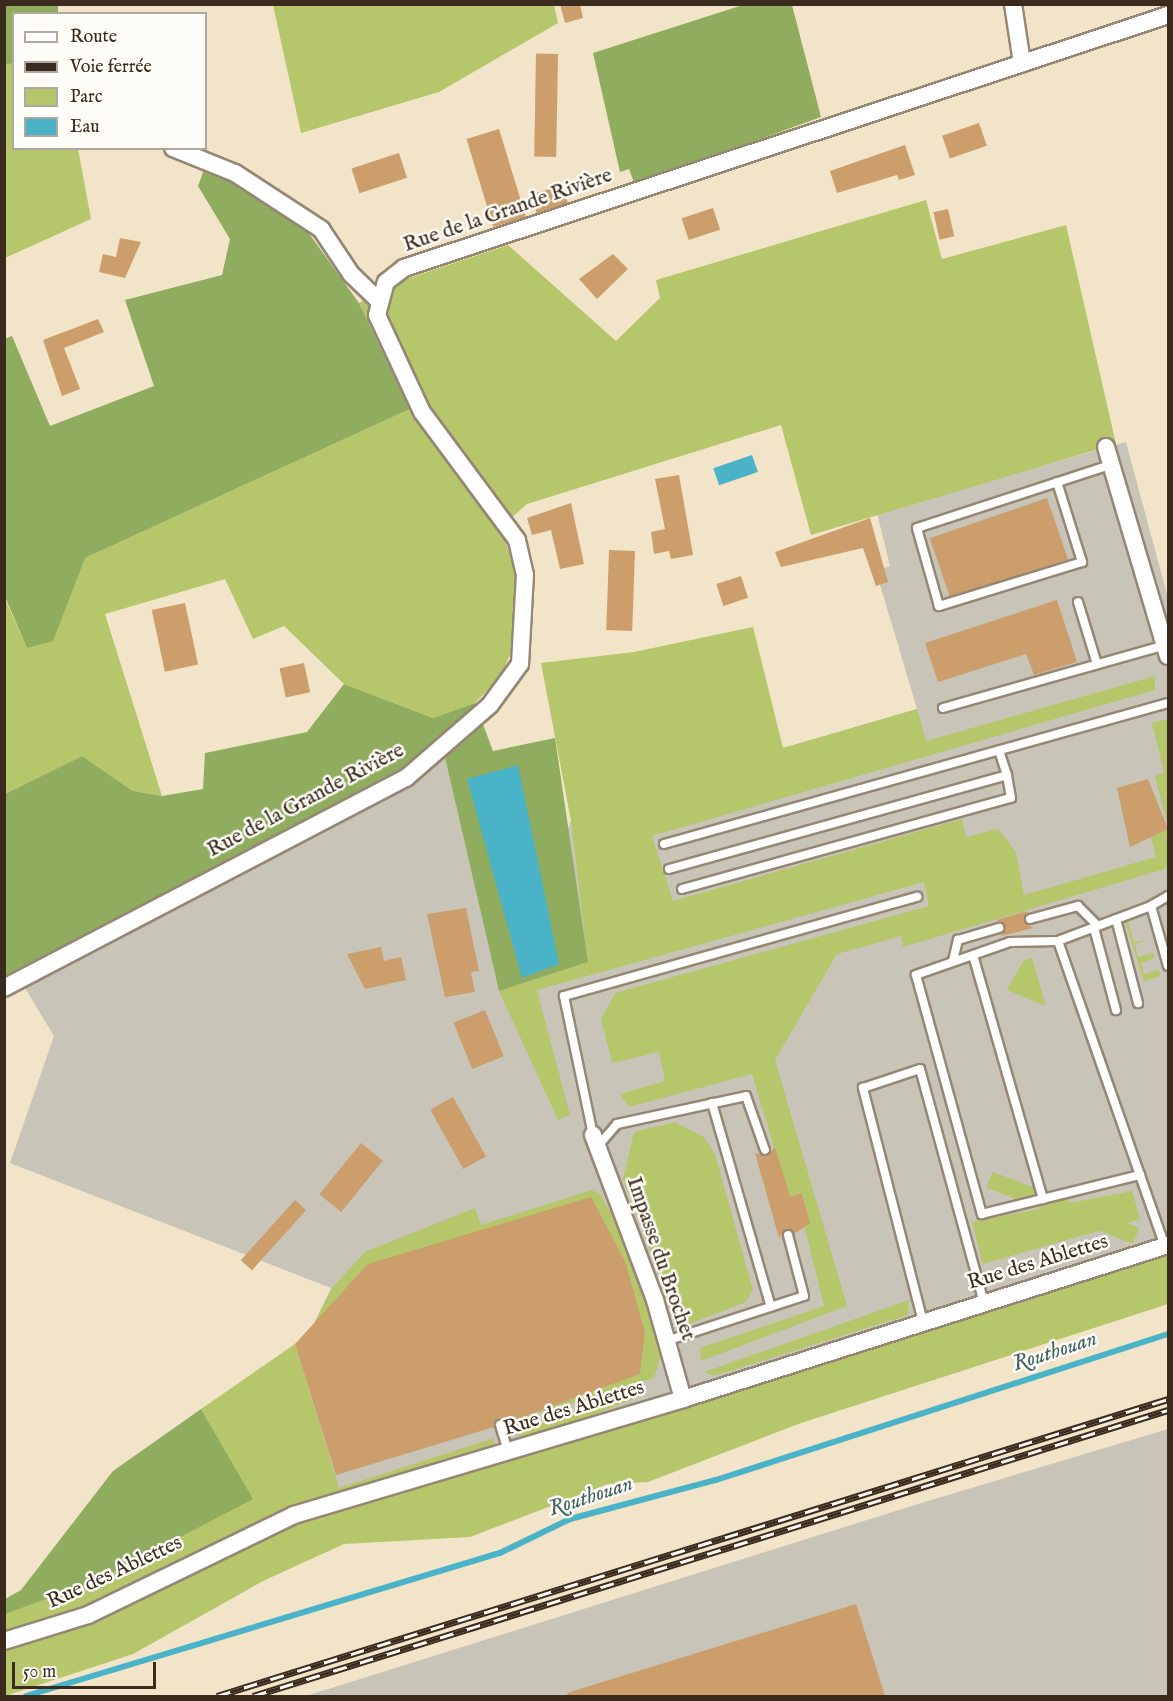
<!DOCTYPE html>
<html>
<head>
<meta charset="utf-8">
<style>
	body { margin:0 }
	#map { position:relative; width:1173px; height:1701px; overflow:hidden; background:#f2e4c9; font-family:"IM FELL English",serif }
	div>[style] { position:absolute }
	.industrial>* { inset:0; background:#c8c4b8 }
	.green>* { inset:0; background:#b5c76a; transform-origin:0 0 }
	.forest>* { inset:0; background:#90ac5e }
	.water>* { inset:0; background:#4ab3c8; transform-origin:0 0 }
	.stream>* { height:6px; margin:-3px; padding:0 3px; transform-origin:3px; border-radius:3px; background:#4ab3c8 }
	.building>* { inset:0; background:#cc9e6b; transform-origin:0 0 }
	.roads { filter:drop-shadow(2px 0 #968774) drop-shadow(-2px 0 #968774) drop-shadow(0 2px #968774) drop-shadow(0 -2px #968774) }
	.lane>* { height:8px; margin:-4px; padding:0 4px; transform-origin:4px; border-radius:4px; background:#fff }
	.street>* { height:16px; margin:-8px; padding:0 8px; transform-origin:8px; border-radius:8px; background:#fff }
	.rail>* { height:7px; margin-top:-3.5px; transform-origin:0; background:repeating-linear-gradient(90deg,#fdfcf7 0 14px,#3b2a1e 0 28px); box-sizing:border-box; border-block:2px solid #3b2a1e }
	span { translate:-50% -50%; white-space:nowrap; text-align:center; line-height:1.15; -webkit-text-stroke:5px #fdfcf7; paint-order:stroke }
	.street-label { font-size:21px; color:#3b2a1e }
	.water-label { font-size:22px; color:#416162; font-style:italic }
	.frame { position:absolute; inset:0; border:6px solid #3b2a1e; pointer-events:none }
	.legend { position:absolute; left:12px; top:12px; width:195px; height:138px; box-sizing:border-box; background:#fdfcf7; border:2px solid #afa8a0; margin:0; padding:8px 10px; list-style:none; font-size:18px; color:#3b2a1e }
	.legend li { display:flex; align-items:center; gap:12px; height:30px }
	.legend b { width:30px; border:2px solid #afa8a0 }
	.scale { position:absolute; left:12px; top:1662px; width:144px; height:27px; box-sizing:border-box; border:3px solid #3b2a1e; border-top:0; padding-left:8px; font-size:18px; line-height:21px; white-space:nowrap; color:#3b2a1e; -webkit-text-stroke:4px #fdfcf7; paint-order:stroke }
</style>
</head>
<body>
<div id="map">
	<div class="industrial">
		<div style="clip-path:polygon(1126px 442px,1168px 598px,1168px 1253px,739px 1391px,343px 1509px,295px 1344px,309px 1334px,331px 1288px,10px 1163px,54px 1036px,25px 988px,251px 870px,446px 757px,499px 991px,571px 821px,691px 775px,917px 709px,876px 571px,890px 566px,877px 513px)"></div>
		<div style="clip-path:polygon(1168px 1429px,1168px 1696px,306px 1696px,918px 1504px)"></div>
	</div>
	<div class="green">
		<div style="clip-path:polygon(273px 5px,554px 5px,558px 23px,439px 92px,301px 133px)"></div>
		<div style="clip-path:polygon(13px 63px,14px 148px,78px 149px,91px 219px,5px 258px,4px 65px)"></div>
		<div style="clip-path:polygon(926px 200px,942px 259px,1066px 225px,1116px 444px,811px 535px,781px 425px,527px 504px,501px 527px,515px 571px,515px 642px,501px 676px,475px 703px,433px 718px,344px 684px,284px 626px,253px 639px,225px 579px,105px 614px,162px 796px,133px 791px,82px 756px,5px 794px,4px 597px,27px 648px,85px 558px,410px 409px,359px 303px,406px 279px,508px 245px,616px 341px,660px 298px,656px 280px)"></div>
		<div style="clip-path:polygon(753px 627px,783px 748px,917px 709px,926px 741px,1155px 676px,1155px 690px,652px 836px,673px 901px,962px 819px,966px 837px,998px 829px,1016px 852px,1024px 895px,1156px 857px,1150px 834px,1168px 829px,1168px 868px,903px 947px,901px 936px,837px 954px,775px 1060px,847px 1306px,701px 1361px,700px 1348px,824px 1306px,804px 1225px,810px 1222px,802px 1193px,789px 1197px,752px 1074px,629px 1107px,620px 1094px,665px 1081px,659px 1052px,612px 1063px,601px 1019px,615px 993px,929px 906px,924px 882px,537px 990px,570px 1115px,558px 1120px,499px 991px,588px 962px,571px 821px,541px 663px,634px 652px)"></div>
		<div style="clip-path:polygon(1168px 719px,1168px 826px,1155px 776px,1164px 772px,1152px 723px)"></div>
		<div style="clip-path:polygon(1142px 916px,1128px 922px,1134px 942px,1149px 940px,1135px 944px,1138px 957px,1153px 953px,1155px 958px,1141px 963px,1144px 974px,1159px 970px,1160px 976px,1144px 982px,1125px 921px)"></div>
		<div style="clip-path:polygon(1032px 958px,1046px 1006px,1007px 990px,1024px 960px)"></div>
		<div style="clip-path:polygon(675px 1122px,704px 1137px,715px 1154px,753px 1290px,746px 1302px,687px 1325px,677px 1321px,623px 1179px,634px 1132px)"></div>
		<div style="clip-path:polygon(592px 1190px,600px 1194px,626px 1240px,647px 1300px,662px 1351px,654px 1378px,512px 1421px,611px 1385px,623px 1363px,309px 1334px,332px 1288px,365px 1252px,475px 1208px,481px 1225px)"></div>
		<div style="clip-path:polygon(1132px 1191px,1140px 1219px,983px 1264px,972px 1222px)"></div>
		<div style="left:1139px;top:1228px;width:17px;height:157px;rotate:111deg"></div>
		<div style="clip-path:polygon(1168px 1253px,1168px 1304px,801px 1423px,648px 1482px,608px 1484px,470px 1537px,344px 1544px,263px 1581px,133px 1654px,5px 1696px,4px 1614px,101px 1579px,252px 1499px,201px 1409px,295px 1344px,339px 1488px,494px 1438px,494px 1444px,340px 1492px,344px 1509px,739px 1391px)"></div>
		<div style="clip-path:polygon(909px 1300px,908px 1315px,714px 1376px,704px 1372px)"></div>
		<div style="clip-path:polygon(643px 1390px,641px 1396px,588px 1417px,520px 1438px,517px 1431px)"></div>
	</div>
	<div class="forest">
		<div style="clip-path:polygon(5px 4px,58px 5px,58px 13px,14px 14px,13px 63px,5px 65px)"></div>
		<div style="clip-path:polygon(743px 5px,792px 5px,821px 117px,635px 185px,629px 169px,620px 172px,593px 53px)"></div>
		<div style="clip-path:polygon(209px 156px,300px 221px,359px 303px,410px 409px,85px 558px,53px 641px,27px 648px,5px 597px,4px 339px,12px 336px,50px 426px,154px 386px,125px 300px,222px 275px,230px 239px,198px 186px)"></div>
		<div style="clip-path:polygon(344px 684px,433px 718px,475px 703px,493px 751px,555px 738px,588px 962px,499px 991px,445px 757px,251px 870px,25px 988px,14px 971px,5px 976px,5px 794px,82px 756px,133px 791px,162px 796px,203px 789px,205px 753px,307px 732px)"></div>
		<div style="clip-path:polygon(201px 1409px,253px 1499px,101px 1579px,5px 1614px,5px 1599px,21px 1590px,113px 1471px)"></div>
	</div>
	<div class="water">
		<div style="left:752px;top:455px;width:18px;height:41px;rotate:71deg"></div>
		<div style="clip-path:polygon(518px 765px,559px 964px,522px 978px,467px 779px)"></div>
	</div>
	<div class="stream">
		<div style="left:26px;top:1696px;width:495px;rotate:-16.8deg"></div>
		<div style="left:500px;top:1553px;width:78px;rotate:-25.9deg"></div>
		<div style="left:570px;top:1519px;width:151px;rotate:-15deg"></div>
		<div style="left:716px;top:1480px;width:475px;rotate:-17.9deg"></div>
	</div>
	<div class="building">
		<div style="clip-path:polygon(560px 4px,580px 4px,583px 18px,565px 23px)"></div>
		<div style="left:558px;top:54px;width:103px;height:22px;rotate:91deg"></div>
		<div style="left:979px;top:123px;width:24px;height:39px;rotate:71deg"></div>
		<div style="left:499px;top:129px;width:92px;height:34px;rotate:73deg"></div>
		<div style="clip-path:polygon(905px 145px,915px 175px,899px 180px,897px 175px,837px 193px,830px 171px)"></div>
		<div style="left:399px;top:153px;width:26px;height:50px;rotate:72deg"></div>
		<div style="clip-path:polygon(562px 185px,568px 203px,536px 213px,536px 193px)"></div>
		<div style="left:713px;top:208px;width:23px;height:33px;rotate:72deg"></div>
		<div style="left:948px;top:209px;width:28px;height:15px;rotate:77deg"></div>
		<div style="clip-path:polygon(120px 238px,141px 242px,125px 278px,99px 272px,103px 254px,116px 257px)"></div>
		<div style="clip-path:polygon(613px 254px,628px 269px,597px 299px,579px 279px)"></div>
		<div style="clip-path:polygon(98px 319px,104px 332px,64px 348px,80px 389px,62px 396px,43px 340px)"></div>
		<div style="clip-path:polygon(679px 475px,693px 555px,671px 559px,669px 551px,654px 554px,651px 532px,665px 529px,655px 479px)"></div>
		<div style="left:1047px;top:498px;width:65px;height:124px;rotate:71deg"></div>
		<div style="clip-path:polygon(571px 503px,584px 564px,560px 569px,551px 530px,532px 535px,527px 518px)"></div>
		<div style="clip-path:polygon(870px 518px,888px 582px,876px 586px,863px 548px,781px 567px,775px 552px)"></div>
		<div style="left:635px;top:551px;width:80px;height:26px;rotate:92deg"></div>
		<div style="left:741px;top:576px;width:23px;height:26px;rotate:72deg"></div>
		<div style="clip-path:polygon(1057px 600px,1077px 662px,1034px 675px,1026px 654px,938px 682px,925px 643px)"></div>
		<div style="left:185px;top:603px;width:63px;height:34px;rotate:78deg"></div>
		<div style="left:304px;top:663px;width:30px;height:25px;rotate:78deg"></div>
		<div style="clip-path:polygon(1148px 779px,1168px 829px,1130px 847px,1117px 788px)"></div>
		<div style="clip-path:polygon(466px 908px,479px 971px,471px 972px,475px 992px,445px 997px,427px 914px)"></div>
		<div style="clip-path:polygon(1027px 911px,1024px 921px,1033px 928px,1001px 936px,1005px 927px,997px 920px)"></div>
		<div style="clip-path:polygon(381px 947px,384px 961px,401px 957px,406px 980px,365px 989px,347px 954px)"></div>
		<div style="left:485px;top:1010px;width:50px;height:34px;rotate:68deg"></div>
		<div style="left:453px;top:1097px;width:68px;height:26px;rotate:61deg"></div>
		<div style="left:361px;top:1143px;width:28px;height:66px;rotate:39deg"></div>
		<div style="clip-path:polygon(775px 1147px,790px 1197px,802px 1193px,810px 1223px,794px 1234px,786px 1229px,779px 1238px,755px 1153px,767px 1156px)"></div>
		<div style="clip-path:polygon(591px 1197px,625px 1261px,645px 1332px,640px 1374px,512px 1421px,498px 1419px,494px 1427px,336px 1475px,295px 1344px,368px 1264px)"></div>
		<div style="left:295px;top:1200px;width:15px;height:81px;rotate:42deg"></div>
		<div style="clip-path:polygon(856px 1604px,885px 1696px,568px 1696px,567px 1693px)"></div>
	</div>
	<div class="roads">
		<div class="lane">
			<div style="left:1057px;top:482px;width:84px;rotate:72.6deg"></div>
			<div style="left:1082px;top:562px;width:150px;rotate:162.9deg"></div>
			<div style="left:939px;top:606px;width:81px;rotate:-105.8deg"></div>
			<div style="left:917px;top:528px;width:203px;rotate:-18.1deg"></div>
			<div style="left:1078px;top:602px;width:65px;rotate:73deg"></div>
			<div style="left:943px;top:708px;width:231px;rotate:-15.8deg"></div>
			<div style="left:664px;top:844px;width:523px;rotate:-15.63deg"></div>
			<div style="left:669px;top:869px;width:351px;rotate:-15.5deg"></div>
			<div style="left:1007px;top:775px;width:26px;rotate:-108deg"></div>
			<div style="left:682px;top:889px;width:341px;rotate:-15.5deg"></div>
			<div style="left:1011px;top:798px;width:23px;rotate:-100deg"></div>
			<div style="left:1168px;top:896px;width:20px;rotate:150deg"></div>
			<div style="left:1151px;top:906px;width:62px;rotate:74.2deg"></div>
			<div style="left:1151px;top:906px;width:99px;rotate:159.4deg"></div>
			<div style="left:1058px;top:941px;width:323px;rotate:70.7deg"></div>
			<div style="left:1030px;top:919px;width:50px;rotate:-15.2deg"></div>
			<div style="left:1078px;top:906px;width:28px;rotate:45deg"></div>
			<div style="left:1116px;top:919px;width:87px;rotate:75.3deg"></div>
			<div style="left:1094px;top:928px;width:85px;rotate:75deg"></div>
			<div style="left:1058px;top:941px;width:48px;rotate:178.8deg"></div>
			<div style="left:1010px;top:942px;width:100px;rotate:160.7deg"></div>
			<div style="left:916px;top:975px;width:248px;rotate:74.6deg"></div>
			<div style="left:982px;top:1214px;width:163px;rotate:-13.9deg"></div>
			<div style="left:973px;top:955px;width:254px;rotate:74deg"></div>
			<div style="left:953px;top:961px;width:22px;rotate:-77deg"></div>
			<div style="left:958px;top:940px;width:43px;rotate:-16.3deg"></div>
			<div style="left:712px;top:1103px;width:212px;rotate:73.9deg"></div>
			<div style="left:593px;top:1135px;width:142px;rotate:-101.8deg"></div>
			<div style="left:564px;top:996px;width:367px;rotate:-15.7deg"></div>
			<div style="left:597px;top:1147px;width:30px;rotate:-49deg"></div>
			<div style="left:617px;top:1124px;width:132px;rotate:-12.2deg"></div>
			<div style="left:746px;top:1096px;width:57px;rotate:70.6deg"></div>
			<div style="left:923px;top:1322px;width:242px;rotate:-104.4deg"></div>
			<div style="left:863px;top:1088px;width:60px;rotate:-18.4deg"></div>
			<div style="left:920px;top:1069px;width:243px;rotate:74.7deg"></div>
			<div style="left:666px;top:1341px;width:145px;rotate:-18.1deg"></div>
			<div style="left:804px;top:1296px;width:63px;rotate:-104.7deg"></div>
			<div style="left:500px;top:1425px;width:28px;rotate:73deg"></div>
		</div>
		<div class="street">
			<div style="left:1013px;top:4px;width:60px;rotate:81.3deg"></div>
			<div style="left:173px;top:148px;width:67px;rotate:22deg"></div>
			<div style="left:235px;top:173px;width:103px;rotate:33.1deg"></div>
			<div style="left:321px;top:229px;width:54px;rotate:56.3deg"></div>
			<div style="left:351px;top:274px;width:36px;rotate:44deg"></div>
			<div style="left:1106px;top:447px;width:218px;rotate:73.5deg"></div>
			<div style="left:4px;top:988px;width:454px;rotate:-27.6deg"></div>
			<div style="left:406px;top:778px;width:111px;rotate:-41deg"></div>
			<div style="left:490px;top:705px;width:51px;rotate:-53.8deg"></div>
			<div style="left:520px;top:664px;width:89px;rotate:-86.8deg"></div>
			<div style="left:525px;top:575px;width:36px;rotate:-103deg"></div>
			<div style="left:517px;top:540px;width:159px;rotate:-126.6deg"></div>
			<div style="left:422px;top:412px;width:107px;rotate:-114.9deg"></div>
			<div style="left:377px;top:315px;width:34px;rotate:-75deg"></div>
			<div style="left:386px;top:282px;width:23px;rotate:-38deg"></div>
			<div style="left:404px;top:268px;width:805px;rotate:-18.32deg"></div>
			<div style="left:593px;top:1135px;width:176px;rotate:69.4deg"></div>
			<div style="left:655px;top:1300px;width:103px;rotate:74.2deg"></div>
			<div style="left:4px;top:1641px;width:88px;rotate:-17.2deg"></div>
			<div style="left:88px;top:1615px;width:229px;rotate:-25.9deg"></div>
			<div style="left:294px;top:1515px;width:406px;rotate:-16.6deg"></div>
			<div style="left:683px;top:1399px;width:509px;rotate:-17.62deg"></div>
		</div>
	</div>
	<div class="rail">
		<div style="left:217px;top:1696px;width:996px;rotate:-17.34deg"></div>
		<div style="left:253px;top:1696px;width:959px;rotate:-17.36deg"></div>
	</div>
	<div class="street-label">
		<span style="left:508px;top:211px;rotate:-19deg">Rue de la Grande Rivière</span>
		<span style="left:306px;top:801px;rotate:-28deg">Rue de la Grande Rivière</span>
		<span style="left:660px;top:1259px;rotate:71deg">Impasse du Brochet</span>
		<span style="left:1038px;top:1263px;rotate:-17deg">Rue des Ablettes</span>
		<span style="left:574px;top:1409px;rotate:-17deg">Rue des Ablettes</span>
		<span style="left:115px;top:1573px;rotate:-25deg">Rue des Ablettes</span>
	</div>
	<div class="water-label">
		<span style="left:1055px;top:1352px;rotate:-18deg">Routhouan</span>
		<span style="left:591px;top:1497px;rotate:-18deg">Routhouan</span>
	</div>
	<div class="frame"></div>
	<ul class="legend">
	<li><b style="height:8px;background:#fff"></b>Route</li>
	<li><b style="height:8px;background:#3b2a1e"></b>Voie ferrée</li>
	<li><b style="height:16px;background:#b5c76a"></b>Parc</li>
	<li><b style="height:16px;background:#4ab3c8"></b>Eau</li>
	</ul>
	<div class="scale">50 m</div>
</div>
</body>
</html>
